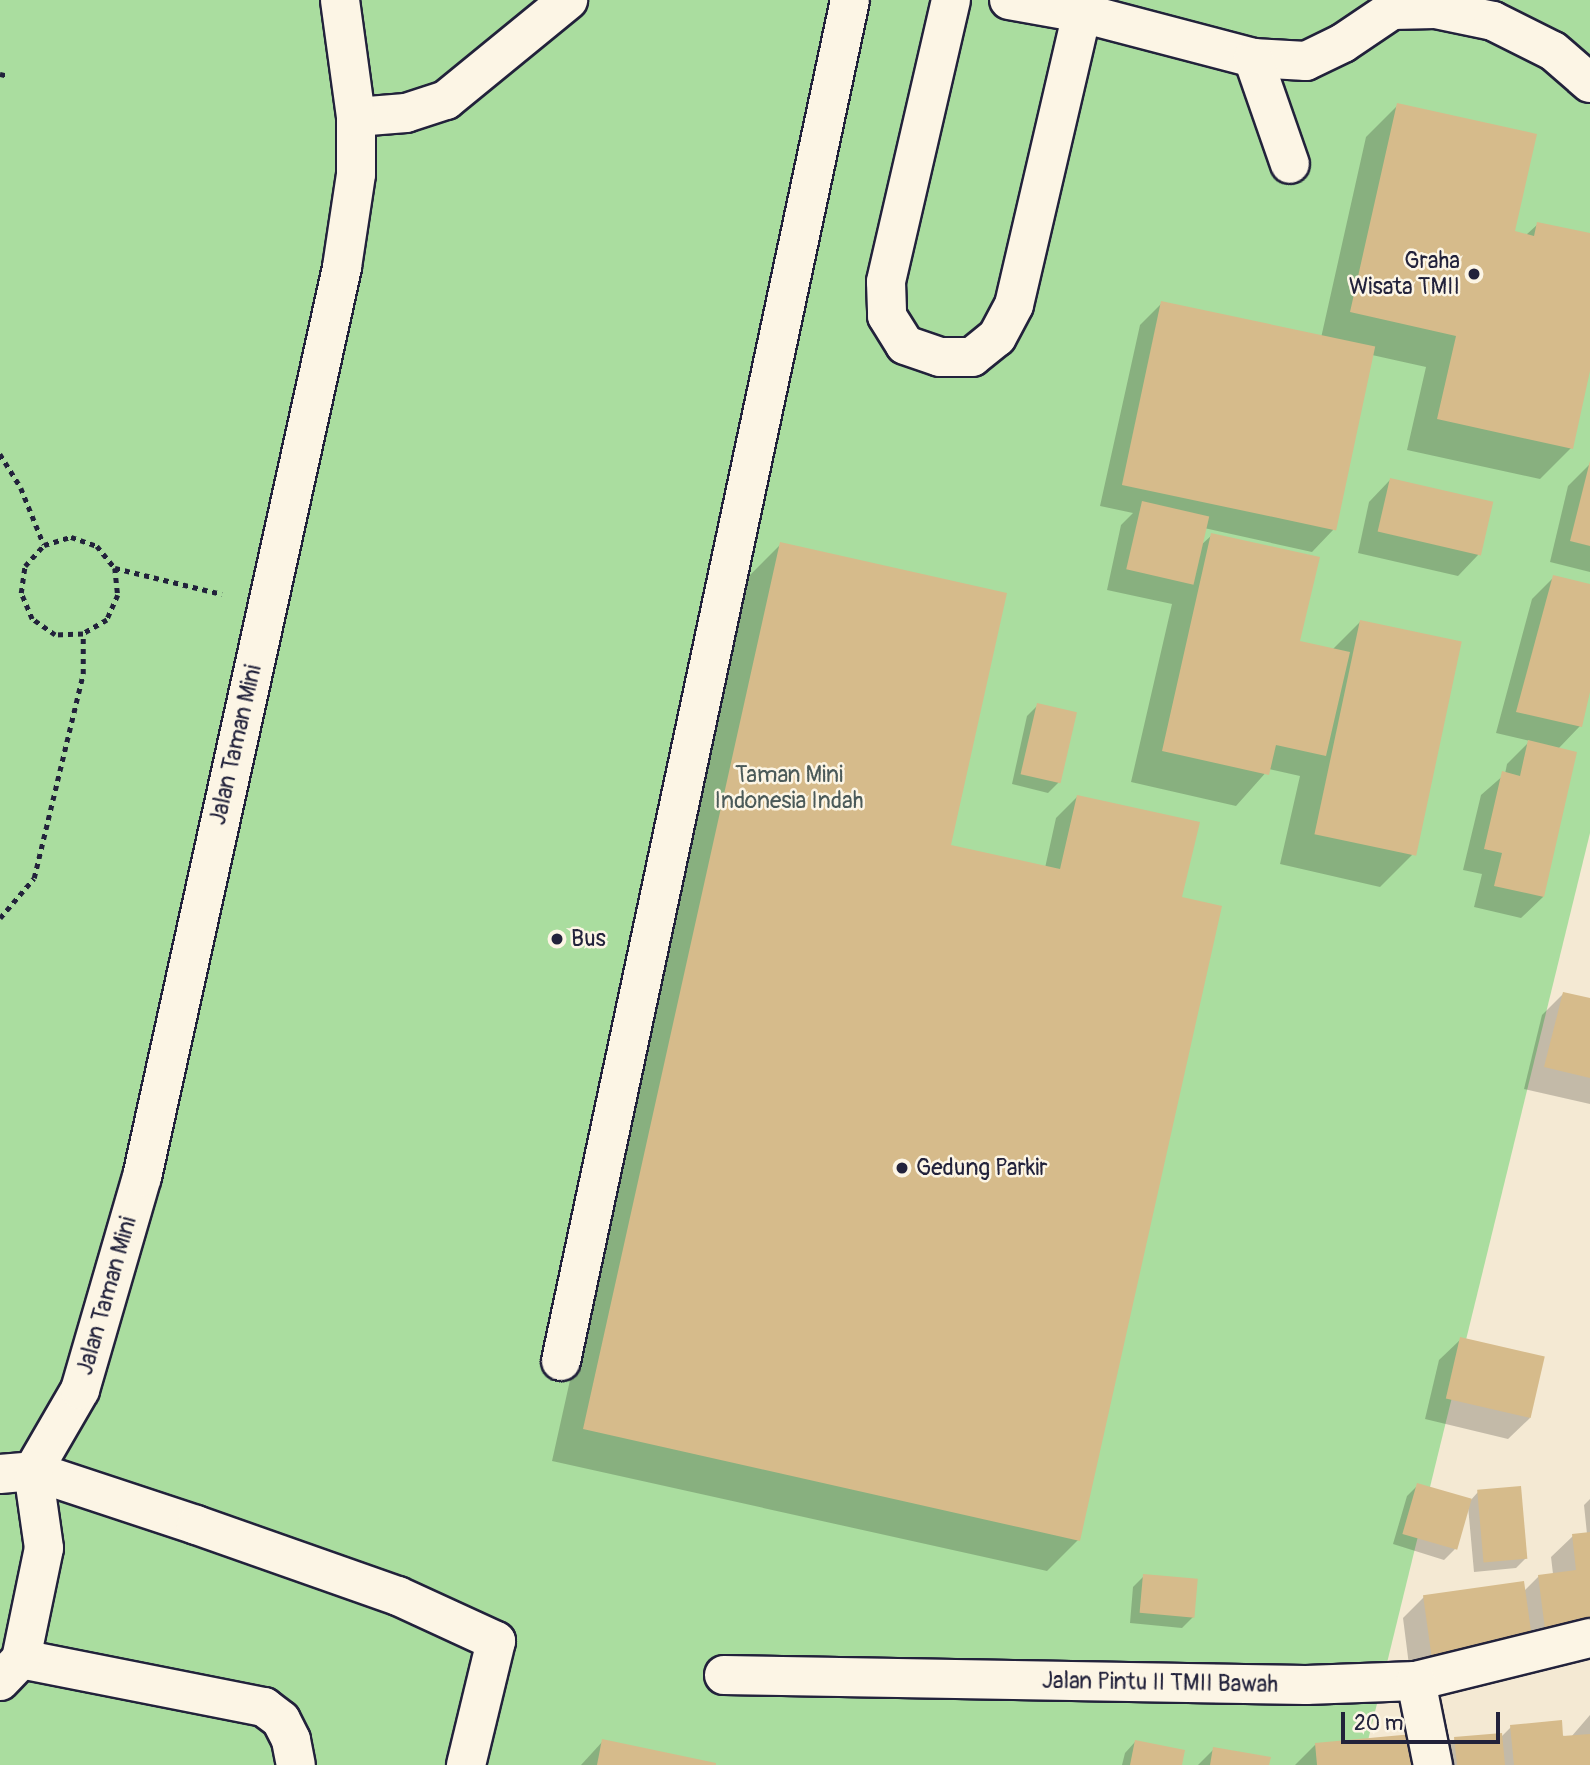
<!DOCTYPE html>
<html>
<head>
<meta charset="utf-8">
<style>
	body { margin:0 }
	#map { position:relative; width:1590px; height:1765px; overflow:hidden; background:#f4e9d3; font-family:Pangolin,sans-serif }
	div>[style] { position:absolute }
	.green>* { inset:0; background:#aadd9f }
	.shadow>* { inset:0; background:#0003 }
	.building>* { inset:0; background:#d6bb8b; transform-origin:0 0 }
	.path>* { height:4.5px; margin-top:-2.25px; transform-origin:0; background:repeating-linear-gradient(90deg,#22223b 0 5px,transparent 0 10px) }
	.roads { filter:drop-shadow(2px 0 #22223b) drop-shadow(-2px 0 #22223b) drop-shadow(0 2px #22223b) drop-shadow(0 -2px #22223b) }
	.minor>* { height:38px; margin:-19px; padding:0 19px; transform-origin:19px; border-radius:19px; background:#fcf5e5 }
	.dots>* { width:19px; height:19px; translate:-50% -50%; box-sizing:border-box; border:4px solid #fcf5e5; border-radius:50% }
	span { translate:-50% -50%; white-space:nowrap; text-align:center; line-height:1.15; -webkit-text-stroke:5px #fcf5e5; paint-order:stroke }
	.poi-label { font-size:23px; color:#22223b }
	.right { translate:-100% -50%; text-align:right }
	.left { translate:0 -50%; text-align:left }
	.street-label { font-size:23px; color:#22223b }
	.park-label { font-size:23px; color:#4b5a59 }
	.scale { position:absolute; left:1341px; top:1712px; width:159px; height:32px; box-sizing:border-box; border:4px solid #22223b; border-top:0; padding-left:9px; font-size:21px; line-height:24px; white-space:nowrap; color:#22223b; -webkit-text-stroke:5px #fcf5e5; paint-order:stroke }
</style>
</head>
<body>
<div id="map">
	<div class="green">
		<div style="clip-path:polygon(0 0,1590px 0,1590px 833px,1362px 1765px,0 1765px)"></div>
	</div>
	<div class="shadow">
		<div style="clip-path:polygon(1398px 105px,1513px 233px,1526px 235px,1538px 224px,1590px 235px,1590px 363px,1571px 448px,1540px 479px,1407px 450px,1426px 367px,1372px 355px,1333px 530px,1312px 552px,1204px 528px,1200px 546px,1212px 535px,1298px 643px,1332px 650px,1360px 622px,1412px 855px,1380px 887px,1280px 864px,1300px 776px,1269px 769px,1236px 806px,1131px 782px,1172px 604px,1107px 590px,1121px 525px,1133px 513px,1100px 506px,1140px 325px,1162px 303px,1321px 338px,1366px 137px)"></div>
		<div style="clip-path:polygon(1589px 465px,1590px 465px,1590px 572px,1550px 562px,1568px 486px)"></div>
		<div style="clip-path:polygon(1390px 480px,1479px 554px,1458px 576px,1358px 553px,1369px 502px)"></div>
		<div style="clip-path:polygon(781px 544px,949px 846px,1045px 868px,1056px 818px,1077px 797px,1181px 896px,1078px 1540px,1047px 1571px,552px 1461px,749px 576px)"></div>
		<div style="clip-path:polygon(1554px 577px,1590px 586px,1590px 684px,1580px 726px,1558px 749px,1543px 897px,1521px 918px,1474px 907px,1482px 874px,1463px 870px,1481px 795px,1505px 774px,1507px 764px,1530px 741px,1496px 733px,1532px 599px)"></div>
		<div style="clip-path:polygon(1038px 705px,1059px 782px,1048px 793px,1012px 784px,1027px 716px)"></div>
		<div style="clip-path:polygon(1563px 994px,1590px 1000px,1590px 1104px,1524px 1089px,1542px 1015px)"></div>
		<div style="clip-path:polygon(1461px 1339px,1530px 1418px,1508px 1439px,1425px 1419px,1439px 1360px)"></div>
		<div style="clip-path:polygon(1418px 1485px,1470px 1501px,1478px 1492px,1526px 1558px,1516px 1568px,1474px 1572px,1468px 1506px,1455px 1549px,1444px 1560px,1393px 1544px,1407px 1496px)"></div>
		<div style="clip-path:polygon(1590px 1499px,1590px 1628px,1411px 1681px,1403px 1618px,1424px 1597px,1524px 1591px,1539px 1576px,1553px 1574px,1551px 1557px,1573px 1536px,1587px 1534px,1584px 1505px)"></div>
		<div style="clip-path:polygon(1144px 1576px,1193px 1617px,1182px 1628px,1130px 1623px,1133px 1587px)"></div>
		<div style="clip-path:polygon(1590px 1715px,1590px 1765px,1434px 1765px,1455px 1739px,1501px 1737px,1511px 1727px,1571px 1737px)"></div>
		<div style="clip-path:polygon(603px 1741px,714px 1765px,581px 1765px)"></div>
		<div style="clip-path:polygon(1135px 1742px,1181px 1765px,1122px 1765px,1125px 1753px)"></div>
		<div style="clip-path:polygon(1316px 1744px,1426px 1765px,1295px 1765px)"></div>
		<div style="clip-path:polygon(1214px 1749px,1268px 1765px,1198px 1765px)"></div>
	</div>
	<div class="building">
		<div style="clip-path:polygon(1397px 103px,1537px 134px,1515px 231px,1534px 236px,1537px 222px,1590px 233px,1590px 371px,1573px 449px,1437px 419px,1456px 336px,1350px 312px)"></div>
		<div style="left:1161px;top:301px;width:219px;height:188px;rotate:12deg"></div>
		<div style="clip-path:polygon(1590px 461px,1590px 546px,1570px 541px)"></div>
		<div style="left:1390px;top:478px;width:106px;height:55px;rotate:13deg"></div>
		<div style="left:1142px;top:501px;width:69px;height:70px;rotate:13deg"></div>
		<div style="clip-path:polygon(1211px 533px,1320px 557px,1300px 641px,1350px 652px,1326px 756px,1276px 745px,1269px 775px,1162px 751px)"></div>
		<div style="clip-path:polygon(780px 542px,1007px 593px,951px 845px,1060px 869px,1077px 795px,1200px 822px,1182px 897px,1222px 906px,1080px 1541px,583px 1429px)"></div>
		<div style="clip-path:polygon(1553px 575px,1590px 584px,1590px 692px,1582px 727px,1516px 712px)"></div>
		<div style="left:1360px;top:620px;width:104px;height:219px;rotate:12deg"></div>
		<div style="left:1037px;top:703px;width:41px;height:73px;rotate:13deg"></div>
		<div style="clip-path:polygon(1528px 740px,1577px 752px,1544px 897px,1494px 886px,1502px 853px,1484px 849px,1502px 771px,1520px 776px)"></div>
		<div style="clip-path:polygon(1563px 992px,1590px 998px,1590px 1078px,1544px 1067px)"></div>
		<div style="left:1460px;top:1337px;width:87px;height:63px;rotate:13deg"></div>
		<div style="left:1417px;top:1483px;width:57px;height:53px;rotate:16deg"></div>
		<div style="left:1521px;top:1486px;width:73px;height:44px;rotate:85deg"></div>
		<div style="clip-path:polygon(1590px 1532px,1590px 1632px,1546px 1637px,1538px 1575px,1576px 1570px,1572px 1534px)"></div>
		<div style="left:1143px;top:1574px;width:55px;height:39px;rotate:5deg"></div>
		<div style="left:1524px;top:1581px;width:67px;height:102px;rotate:82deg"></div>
		<div style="clip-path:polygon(1562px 1720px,1563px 1736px,1590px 1734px,1590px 1765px,1514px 1765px,1510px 1725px)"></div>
		<div style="clip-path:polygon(1424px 1733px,1427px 1765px,1317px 1765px,1315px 1743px)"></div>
		<div style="clip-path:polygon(1502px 1733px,1505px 1765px,1457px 1765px,1454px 1737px)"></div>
		<div style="clip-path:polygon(602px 1739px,716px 1763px,716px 1765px,597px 1765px)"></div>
		<div style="clip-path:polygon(1135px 1740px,1185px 1750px,1182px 1765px,1130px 1765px)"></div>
		<div style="clip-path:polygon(1213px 1747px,1271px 1757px,1269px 1765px,1210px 1765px)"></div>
	</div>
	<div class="path">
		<div style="left:0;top:74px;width:9px;rotate:13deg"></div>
		<div style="left:0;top:454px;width:40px;rotate:58deg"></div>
		<div style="left:21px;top:488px;width:61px;rotate:68deg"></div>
		<div style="left:115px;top:568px;width:27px;rotate:84deg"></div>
		<div style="left:118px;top:595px;width:27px;rotate:114deg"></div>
		<div style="left:107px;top:620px;width:28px;rotate:150deg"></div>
		<div style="left:83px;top:634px;width:28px;rotate:178deg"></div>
		<div style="left:55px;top:635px;width:28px;rotate:-145deg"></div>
		<div style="left:32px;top:619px;width:28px;rotate:-113deg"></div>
		<div style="left:21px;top:593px;width:27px;rotate:-82deg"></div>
		<div style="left:25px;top:566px;width:28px;rotate:-48deg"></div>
		<div style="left:44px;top:545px;width:28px;rotate:-17deg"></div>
		<div style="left:71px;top:537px;width:28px;rotate:19deg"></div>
		<div style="left:97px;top:546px;width:28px;rotate:51deg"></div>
		<div style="left:115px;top:568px;width:110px;rotate:13.7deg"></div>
		<div style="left:0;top:918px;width:52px;rotate:-49.6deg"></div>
		<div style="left:34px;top:878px;width:210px;rotate:-76.5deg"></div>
		<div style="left:83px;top:674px;width:40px;rotate:-90deg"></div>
	</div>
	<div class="roads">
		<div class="minor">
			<div style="left:951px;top:0;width:289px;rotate:103deg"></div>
			<div style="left:886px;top:282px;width:34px;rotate:88deg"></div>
			<div style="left:887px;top:316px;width:34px;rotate:58deg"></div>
			<div style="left:905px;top:345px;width:37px;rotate:19deg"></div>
			<div style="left:940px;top:357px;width:32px"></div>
			<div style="left:972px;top:357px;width:32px;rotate:-39deg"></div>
			<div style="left:997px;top:337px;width:36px;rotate:-62deg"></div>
			<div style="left:1014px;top:305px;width:300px;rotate:-76.9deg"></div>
			<div style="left:1009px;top:0;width:74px;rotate:10.1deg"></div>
			<div style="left:1082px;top:13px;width:177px;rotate:14.7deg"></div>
			<div style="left:1253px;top:58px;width:53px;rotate:3.2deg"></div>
			<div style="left:1306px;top:61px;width:41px;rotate:-25.9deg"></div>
			<div style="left:1343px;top:43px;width:59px;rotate:-34deg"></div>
			<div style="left:1392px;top:10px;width:43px;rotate:-1.3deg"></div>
			<div style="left:1435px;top:9px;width:59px;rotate:11.7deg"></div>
			<div style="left:1493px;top:21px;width:67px;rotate:26.6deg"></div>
			<div style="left:1553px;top:51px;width:49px;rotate:40.9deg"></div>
			<div style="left:1253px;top:58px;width:112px;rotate:70.8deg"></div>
			<div style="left:356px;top:117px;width:50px;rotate:-4.6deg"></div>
			<div style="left:406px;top:113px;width:42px;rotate:-18deg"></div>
			<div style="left:446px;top:100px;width:158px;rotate:-39.3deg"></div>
			<div style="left:561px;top:1361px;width:1391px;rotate:-78.01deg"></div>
			<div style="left:33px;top:1471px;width:94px;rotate:-59.9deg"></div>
			<div style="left:80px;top:1390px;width:222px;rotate:-73.8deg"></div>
			<div style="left:142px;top:1177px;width:932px;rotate:-77.6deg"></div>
			<div style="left:342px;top:267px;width:94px;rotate:-81.4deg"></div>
			<div style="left:356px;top:174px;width:57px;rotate:-90deg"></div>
			<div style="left:356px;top:117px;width:118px;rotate:-97.8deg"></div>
			<div style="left:0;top:1474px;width:33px;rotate:-5deg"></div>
			<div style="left:33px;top:1471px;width:172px;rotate:18.3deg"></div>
			<div style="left:196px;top:1525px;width:214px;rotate:19.4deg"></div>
			<div style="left:398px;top:1596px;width:108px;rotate:24.7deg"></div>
			<div style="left:496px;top:1641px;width:128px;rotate:103.6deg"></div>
			<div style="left:21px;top:1659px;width:248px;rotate:11.2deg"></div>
			<div style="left:264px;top:1707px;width:21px;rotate:37deg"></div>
			<div style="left:281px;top:1720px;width:22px;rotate:63deg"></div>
			<div style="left:291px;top:1740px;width:25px;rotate:79deg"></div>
			<div style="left:724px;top:1675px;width:582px;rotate:0.98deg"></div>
			<div style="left:1306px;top:1685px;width:110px;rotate:-2.1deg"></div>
			<div style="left:1416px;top:1681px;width:179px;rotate:-13.9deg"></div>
			<div style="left:0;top:1681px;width:30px;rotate:-46deg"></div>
			<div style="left:21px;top:1659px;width:113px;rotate:-78.3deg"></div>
			<div style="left:44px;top:1548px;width:78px;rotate:-98.1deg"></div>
			<div style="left:1416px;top:1681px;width:86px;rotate:78.6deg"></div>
		</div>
	</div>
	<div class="dots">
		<div style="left:1474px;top:274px;background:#22223b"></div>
		<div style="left:557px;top:939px;background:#22223b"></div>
		<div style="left:902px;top:1168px;background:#22223b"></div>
	</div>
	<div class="poi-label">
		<span class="right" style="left:1460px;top:274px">Graha<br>Wisata TMII</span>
		<span class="left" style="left:571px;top:939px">Bus</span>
		<span class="left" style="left:916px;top:1168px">Gedung Parkir</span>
	</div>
	<div class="street-label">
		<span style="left:236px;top:745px;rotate:-77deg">Jalan Taman Mini</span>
		<span style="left:107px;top:1296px;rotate:-74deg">Jalan Taman Mini</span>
		<span style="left:1160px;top:1683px;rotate:1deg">Jalan Pintu II TMII Bawah</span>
	</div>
	<div class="park-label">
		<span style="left:789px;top:788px">Taman Mini<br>Indonesia Indah</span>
	</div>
	<div class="scale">20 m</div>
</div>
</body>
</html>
